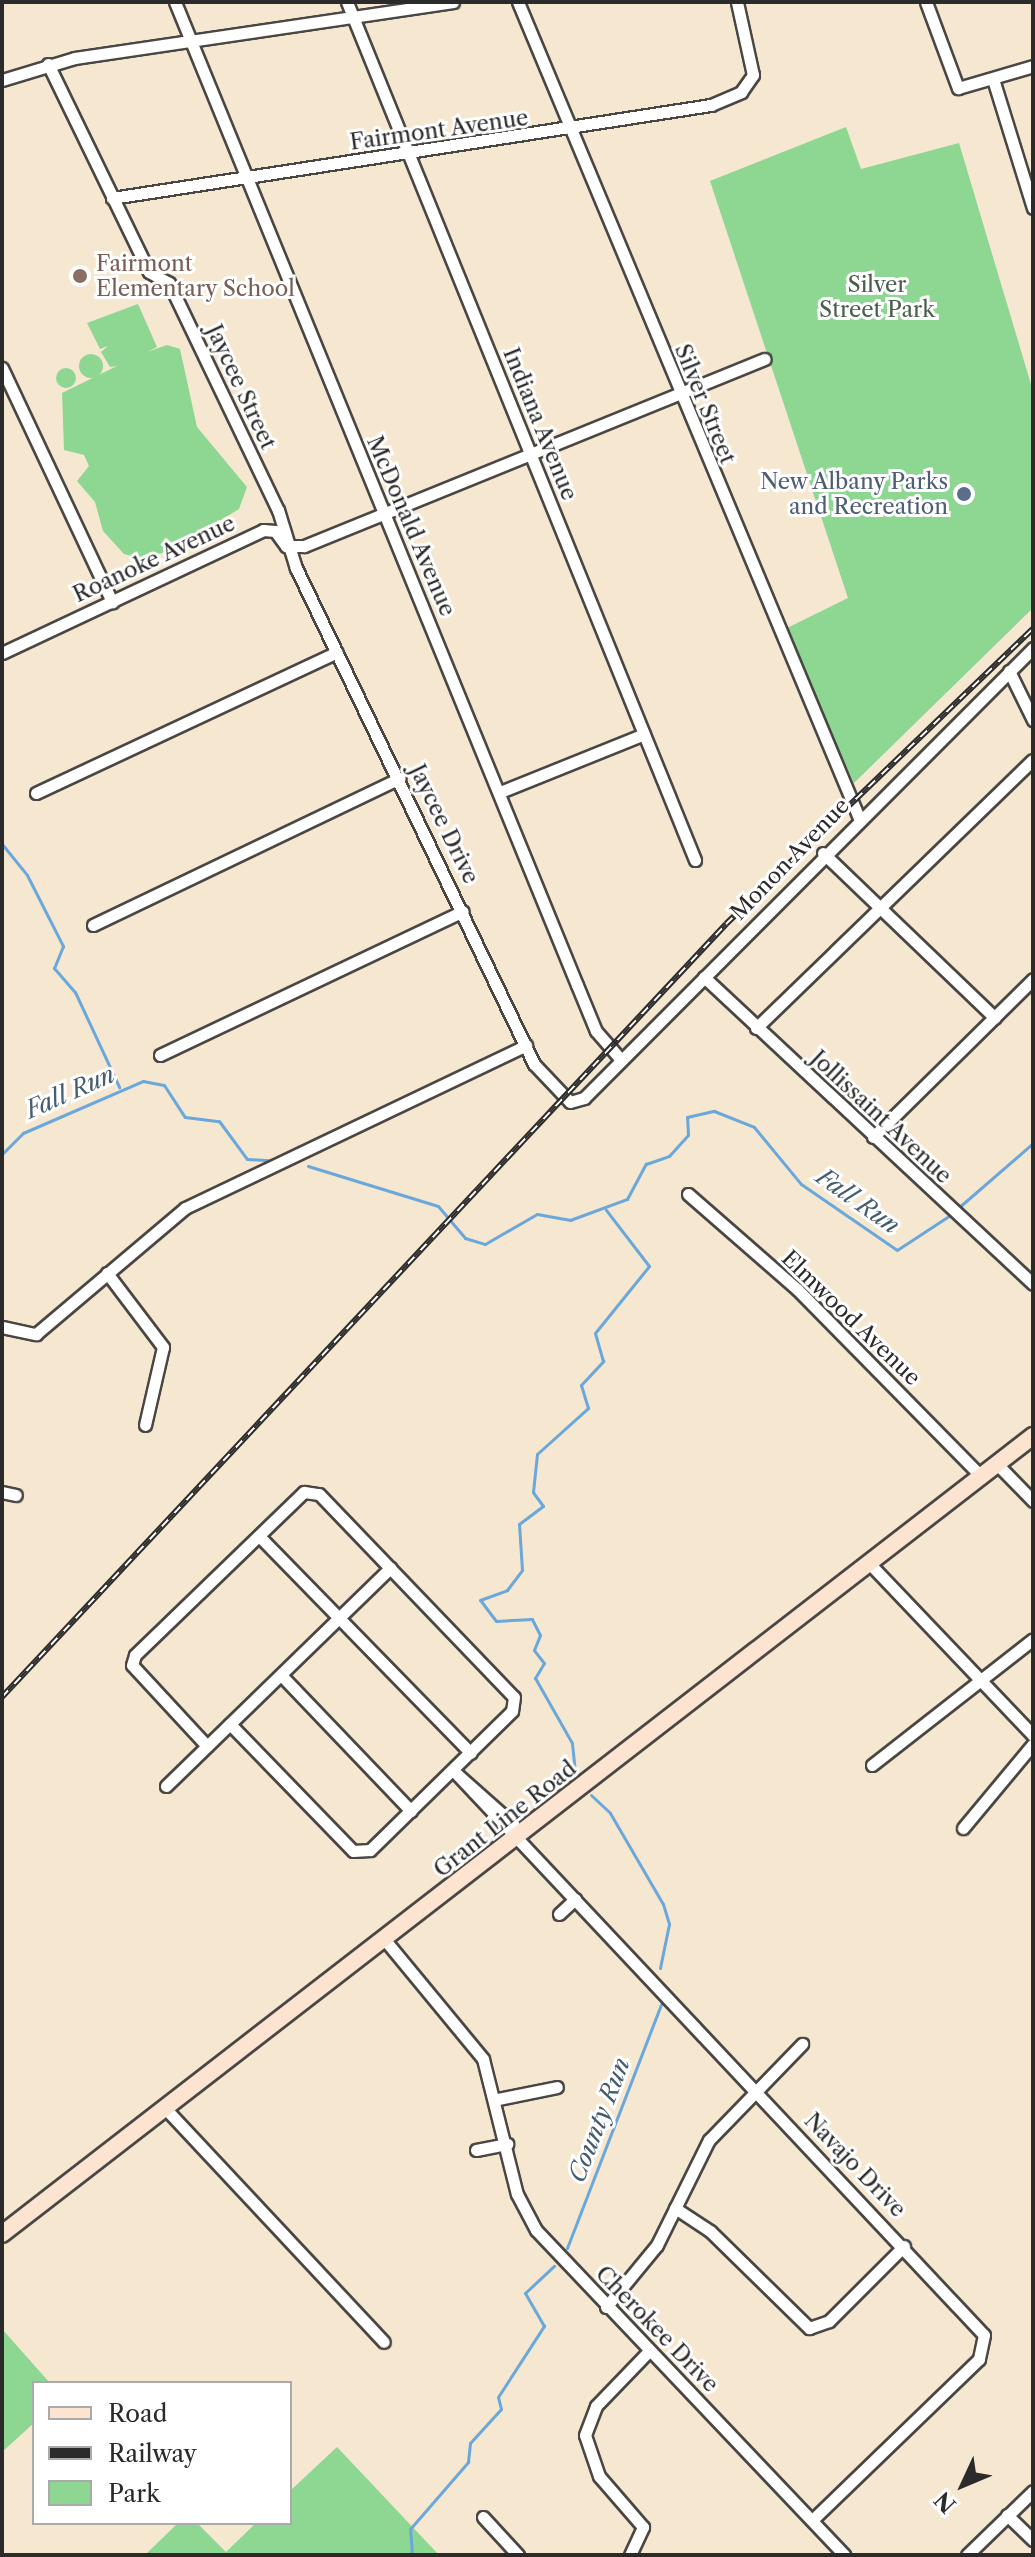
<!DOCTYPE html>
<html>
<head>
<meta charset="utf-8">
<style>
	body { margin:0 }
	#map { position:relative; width:1035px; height:2557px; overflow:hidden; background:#f6e7d1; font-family:"Libre Caslon Text",serif }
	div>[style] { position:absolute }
	.green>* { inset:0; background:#8dd793 }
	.round { border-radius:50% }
	.stream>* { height:3px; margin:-1.5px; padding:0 1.5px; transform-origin:1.5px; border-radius:1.5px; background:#6aa7db }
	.roads { filter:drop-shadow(2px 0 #494744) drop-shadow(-2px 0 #494744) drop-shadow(0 2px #494744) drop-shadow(0 -2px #494744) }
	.minor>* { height:11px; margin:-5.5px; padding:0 5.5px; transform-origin:5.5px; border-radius:5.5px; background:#fff }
	.secondary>* { height:16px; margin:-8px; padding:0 8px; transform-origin:8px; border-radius:8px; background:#fde4d1 }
	.rail>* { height:6px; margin-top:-3px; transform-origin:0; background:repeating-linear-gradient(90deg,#fff 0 9px,#2b2b2b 0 18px); box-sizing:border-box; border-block:2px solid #2b2b2b }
	.dots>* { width:22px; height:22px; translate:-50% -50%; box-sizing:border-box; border:4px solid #fff; border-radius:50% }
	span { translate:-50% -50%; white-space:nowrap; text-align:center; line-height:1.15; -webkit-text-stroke:6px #fff; paint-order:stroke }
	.street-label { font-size:22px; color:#2b2b2b }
	.education-label { font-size:22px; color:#785e54 }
	.left { translate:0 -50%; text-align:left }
	.park-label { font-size:22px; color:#485f4a }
	.service-label { font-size:22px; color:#4e5e75 }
	.right { translate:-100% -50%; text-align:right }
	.water-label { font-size:24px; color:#445d71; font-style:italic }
	.frame { position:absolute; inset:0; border:4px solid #2b2b2b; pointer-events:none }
	.legend { position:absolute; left:32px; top:2381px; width:260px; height:144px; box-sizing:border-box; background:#fff; border:2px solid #aaa; margin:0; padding:10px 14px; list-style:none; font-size:24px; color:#2b2b2b }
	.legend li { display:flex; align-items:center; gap:16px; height:40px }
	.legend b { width:40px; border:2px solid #aaa }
	.north { position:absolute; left:923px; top:2445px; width:80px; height:80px; -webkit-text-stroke:6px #fff; paint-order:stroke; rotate:226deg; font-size:22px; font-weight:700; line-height:32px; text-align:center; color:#2b2b2b }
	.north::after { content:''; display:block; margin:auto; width:28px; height:36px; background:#2b2b2b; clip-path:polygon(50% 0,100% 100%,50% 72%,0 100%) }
</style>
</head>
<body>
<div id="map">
	<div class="green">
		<div style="clip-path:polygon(846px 127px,861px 169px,959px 143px,1033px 391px,1033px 608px,854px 783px,785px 629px,848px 598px,710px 181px)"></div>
		<div style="clip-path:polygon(138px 304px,157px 347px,147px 352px,167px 345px,180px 349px,197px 427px,247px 487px,239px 509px,172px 550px,141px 559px,124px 554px,103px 531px,95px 502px,77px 481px,89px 466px,84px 455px,64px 450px,62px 393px,117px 366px,110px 367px,101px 352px,108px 346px,100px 349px,87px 323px)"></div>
		<div class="round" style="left:79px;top:354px;width:24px;height:24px"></div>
		<div class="round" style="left:56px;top:368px;width:20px;height:20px"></div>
		<div style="clip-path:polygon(2px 2329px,50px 2383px,34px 2383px,34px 2423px,2px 2452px)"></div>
		<div style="clip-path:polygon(337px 2447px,439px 2555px,145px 2555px,178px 2523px,197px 2523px,226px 2552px,256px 2523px,290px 2523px,290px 2491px)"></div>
	</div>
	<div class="stream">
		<div style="left:2px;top:844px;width:40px;rotate:51deg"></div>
		<div style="left:27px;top:875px;width:80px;rotate:63.1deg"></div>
		<div style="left:63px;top:946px;width:24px;rotate:112deg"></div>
		<div style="left:54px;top:968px;width:32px;rotate:49deg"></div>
		<div style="left:75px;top:992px;width:105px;rotate:65.1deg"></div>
		<div style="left:2px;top:1154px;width:30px;rotate:-45deg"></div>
		<div style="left:23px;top:1133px;width:131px;rotate:-23.4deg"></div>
		<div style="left:143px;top:1081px;width:21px;rotate:11deg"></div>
		<div style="left:164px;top:1085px;width:38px;rotate:57deg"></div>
		<div style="left:185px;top:1117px;width:34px;rotate:7deg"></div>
		<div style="left:219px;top:1121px;width:47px;rotate:53.6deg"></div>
		<div style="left:247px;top:1159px;width:22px;rotate:3deg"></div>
		<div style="left:308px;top:1166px;width:136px;rotate:17.1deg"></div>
		<div style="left:438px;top:1206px;width:42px;rotate:49.8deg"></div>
		<div style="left:465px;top:1238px;width:21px;rotate:17deg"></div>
		<div style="left:485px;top:1244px;width:60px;rotate:-30deg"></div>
		<div style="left:537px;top:1214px;width:34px;rotate:10deg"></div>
		<div style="left:570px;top:1220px;width:61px;rotate:-20.2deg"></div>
		<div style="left:627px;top:1199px;width:40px;rotate:-62deg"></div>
		<div style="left:646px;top:1164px;width:24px;rotate:-19deg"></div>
		<div style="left:669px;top:1156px;width:28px;rotate:-48deg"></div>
		<div style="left:688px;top:1135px;width:18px;rotate:-93deg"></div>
		<div style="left:687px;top:1117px;width:28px;rotate:-13deg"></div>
		<div style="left:714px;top:1111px;width:43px;rotate:21.8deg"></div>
		<div style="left:754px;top:1127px;width:74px;rotate:50.5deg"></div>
		<div style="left:801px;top:1184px;width:116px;rotate:34.5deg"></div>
		<div style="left:897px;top:1250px;width:66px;rotate:-33.2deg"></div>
		<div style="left:958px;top:1208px;width:99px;rotate:-40.9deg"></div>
		<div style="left:575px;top:1772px;width:29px;rotate:-96deg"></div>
		<div style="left:572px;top:1743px;width:75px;rotate:-119.6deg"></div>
		<div style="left:535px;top:1678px;width:17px;rotate:-59deg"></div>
		<div style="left:544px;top:1663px;width:16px;rotate:-128deg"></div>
		<div style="left:534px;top:1650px;width:16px;rotate:-68deg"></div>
		<div style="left:540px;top:1635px;width:18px;rotate:-117deg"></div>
		<div style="left:532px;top:1619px;width:36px;rotate:177deg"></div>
		<div style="left:496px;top:1621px;width:26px;rotate:-127deg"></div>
		<div style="left:480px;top:1600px;width:29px;rotate:-20deg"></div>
		<div style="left:507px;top:1590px;width:25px;rotate:-53deg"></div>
		<div style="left:522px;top:1570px;width:46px;rotate:-93.7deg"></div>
		<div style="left:519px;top:1524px;width:30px;rotate:-37deg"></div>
		<div style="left:543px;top:1506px;width:17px;rotate:-126deg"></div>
		<div style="left:533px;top:1492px;width:38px;rotate:-84deg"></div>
		<div style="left:537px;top:1454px;width:69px;rotate:-42deg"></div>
		<div style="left:588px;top:1408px;width:24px;rotate:-107deg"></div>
		<div style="left:581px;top:1385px;width:33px;rotate:-47deg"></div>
		<div style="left:603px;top:1361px;width:29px;rotate:-106deg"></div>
		<div style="left:595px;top:1333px;width:86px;rotate:-51.1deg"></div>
		<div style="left:649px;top:1266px;width:71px;rotate:-127.5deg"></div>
		<div style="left:591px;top:1795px;width:26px;rotate:43deg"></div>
		<div style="left:610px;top:1813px;width:105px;rotate:59.8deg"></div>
		<div style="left:663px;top:1904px;width:21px;rotate:73deg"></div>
		<div style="left:669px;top:1924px;width:45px;rotate:101.6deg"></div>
		<div style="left:567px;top:2248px;width:261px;rotate:-68.9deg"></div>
		<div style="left:412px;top:2555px;width:26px;rotate:-94deg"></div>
		<div style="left:410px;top:2529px;width:89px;rotate:-49.1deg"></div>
		<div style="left:468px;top:2462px;width:19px;rotate:-84deg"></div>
		<div style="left:470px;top:2443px;width:46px;rotate:-47.6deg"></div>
		<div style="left:501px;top:2409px;width:12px;rotate:-104deg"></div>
		<div style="left:498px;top:2397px;width:85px;rotate:-57.1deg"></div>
		<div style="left:544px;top:2326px;width:38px;rotate:-120deg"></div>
		<div style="left:525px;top:2293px;width:40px;rotate:-43deg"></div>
	</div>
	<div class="roads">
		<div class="minor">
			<div style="left:175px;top:2px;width:1062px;rotate:67.76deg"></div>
			<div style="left:577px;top:985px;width:50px;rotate:67.6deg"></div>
			<div style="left:596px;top:1031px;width:37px;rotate:49deg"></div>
			<div style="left:347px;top:2px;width:926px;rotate:67.92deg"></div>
			<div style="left:518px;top:2px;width:884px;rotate:67.32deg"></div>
			<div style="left:926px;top:2px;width:92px;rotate:69.6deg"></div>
			<div style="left:958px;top:88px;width:78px;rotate:-16.3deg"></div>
			<div style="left:48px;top:64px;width:231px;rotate:64.1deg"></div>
			<div style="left:149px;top:272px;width:23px;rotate:29deg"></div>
			<div style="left:169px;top:283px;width:252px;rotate:64.4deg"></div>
			<div style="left:278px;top:510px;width:61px;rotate:72.8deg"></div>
			<div style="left:296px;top:568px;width:550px;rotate:64.37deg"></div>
			<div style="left:534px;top:1064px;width:52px;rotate:46.5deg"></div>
			<div style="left:570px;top:1102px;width:15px;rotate:-16deg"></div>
			<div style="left:584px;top:1098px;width:636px;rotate:-45.06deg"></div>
			<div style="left:993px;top:79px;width:135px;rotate:72.8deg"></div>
			<div style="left:2px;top:80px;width:76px;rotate:-16.8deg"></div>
			<div style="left:75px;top:58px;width:382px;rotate:-8.4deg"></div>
			<div style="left:112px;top:198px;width:606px;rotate:-8.83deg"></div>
			<div style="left:711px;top:105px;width:33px;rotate:-23deg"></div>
			<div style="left:741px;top:92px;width:21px;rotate:-55deg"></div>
			<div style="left:753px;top:75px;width:75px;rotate:-102.4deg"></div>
			<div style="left:2px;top:368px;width:259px;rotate:64.8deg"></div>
			<div style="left:2px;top:653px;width:289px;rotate:-25.2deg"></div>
			<div style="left:263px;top:530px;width:12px;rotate:5deg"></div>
			<div style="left:275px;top:531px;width:19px;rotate:54deg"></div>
			<div style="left:286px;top:546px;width:18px"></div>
			<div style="left:304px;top:546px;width:497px;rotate:-22.1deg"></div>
			<div style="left:1009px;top:671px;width:55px;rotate:63.9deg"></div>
			<div style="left:500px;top:792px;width:155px;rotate:-21.9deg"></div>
			<div style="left:36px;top:793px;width:332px;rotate:-25.1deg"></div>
			<div style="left:823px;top:853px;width:238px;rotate:43.8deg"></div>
			<div style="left:93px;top:925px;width:340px;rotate:-25.6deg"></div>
			<div style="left:704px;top:977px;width:450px;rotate:43deg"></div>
			<div style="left:756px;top:1028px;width:385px;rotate:-44.1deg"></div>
			<div style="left:160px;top:1055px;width:335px;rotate:-25.4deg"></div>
			<div style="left:873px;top:1137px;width:225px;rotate:-44.6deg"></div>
			<div style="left:688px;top:1194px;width:145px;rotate:41.1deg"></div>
			<div style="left:797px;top:1289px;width:264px;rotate:45.5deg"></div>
			<div style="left:107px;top:1273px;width:93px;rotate:52.9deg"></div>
			<div style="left:163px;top:1347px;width:80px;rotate:103deg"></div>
			<div style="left:2px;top:1327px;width:35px;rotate:12deg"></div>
			<div style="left:36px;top:1334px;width:195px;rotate:-40.2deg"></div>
			<div style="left:185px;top:1208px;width:378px;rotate:-25.5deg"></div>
			<div style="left:998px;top:1465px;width:50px;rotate:45.8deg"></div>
			<div style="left:2px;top:1492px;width:14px;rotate:12deg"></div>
			<div style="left:259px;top:1536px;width:303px;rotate:45.7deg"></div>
			<div style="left:869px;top:1563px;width:238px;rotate:46.4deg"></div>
			<div style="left:281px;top:1675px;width:188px;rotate:46.3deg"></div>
			<div style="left:207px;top:1746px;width:110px;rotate:-132.8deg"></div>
			<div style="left:132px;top:1665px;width:10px;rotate:-73deg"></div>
			<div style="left:135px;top:1655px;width:235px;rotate:-44deg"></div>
			<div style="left:304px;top:1492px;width:15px;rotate:8deg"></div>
			<div style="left:319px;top:1494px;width:281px;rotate:46.2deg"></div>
			<div style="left:514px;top:1697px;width:14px;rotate:98deg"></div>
			<div style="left:512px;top:1711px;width:199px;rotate:135.6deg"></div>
			<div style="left:370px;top:1850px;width:17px;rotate:177deg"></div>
			<div style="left:353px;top:1851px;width:177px;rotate:-134.1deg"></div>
			<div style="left:872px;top:1765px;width:204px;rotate:-38deg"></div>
			<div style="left:453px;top:1770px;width:775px;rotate:46.78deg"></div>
			<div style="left:984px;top:2335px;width:25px;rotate:102deg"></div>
			<div style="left:979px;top:2359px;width:232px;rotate:136deg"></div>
			<div style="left:458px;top:1775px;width:74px;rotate:41.7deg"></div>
			<div style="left:513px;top:1824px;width:10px;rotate:90deg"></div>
			<div style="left:166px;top:1786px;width:313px;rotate:-44.2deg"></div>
			<div style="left:963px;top:1828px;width:109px;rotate:-50.2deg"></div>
			<div style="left:559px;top:1914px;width:22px;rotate:-43deg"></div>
			<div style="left:385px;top:1940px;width:154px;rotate:50.5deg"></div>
			<div style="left:483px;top:2059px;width:139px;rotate:75.9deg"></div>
			<div style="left:517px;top:2194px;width:41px;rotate:62.2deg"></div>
			<div style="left:536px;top:2230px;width:448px;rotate:46.5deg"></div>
			<div style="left:498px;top:2099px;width:60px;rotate:-11.5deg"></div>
			<div style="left:165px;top:2108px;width:320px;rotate:46.9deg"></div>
			<div style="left:476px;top:2150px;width:32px;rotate:-11deg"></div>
			<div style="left:675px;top:2208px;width:42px;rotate:33.3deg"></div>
			<div style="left:710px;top:2231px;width:139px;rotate:44.4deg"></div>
			<div style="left:809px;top:2328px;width:21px;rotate:-19deg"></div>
			<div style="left:829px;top:2321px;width:106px;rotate:-45deg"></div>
			<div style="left:606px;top:2307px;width:80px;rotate:-50.6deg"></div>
			<div style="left:657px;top:2245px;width:117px;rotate:-63.7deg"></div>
			<div style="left:709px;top:2140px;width:134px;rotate:-45.9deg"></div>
			<div style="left:1007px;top:2515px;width:36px;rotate:44deg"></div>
			<div style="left:483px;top:2517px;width:52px;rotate:47.4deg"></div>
			<div style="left:630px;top:2555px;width:31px;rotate:-65deg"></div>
			<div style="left:643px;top:2527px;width:67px;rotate:-130.8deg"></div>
			<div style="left:599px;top:2476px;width:43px;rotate:-108.9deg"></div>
			<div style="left:585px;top:2435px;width:31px;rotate:-69deg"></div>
			<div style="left:596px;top:2406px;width:76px;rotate:-46.1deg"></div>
			<div style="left:967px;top:2555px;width:92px;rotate:-44.1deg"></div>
		</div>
		<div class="secondary">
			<div style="left:2px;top:2234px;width:1304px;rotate:-37.74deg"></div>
		</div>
	</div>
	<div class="rail">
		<div style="left:2px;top:1697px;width:1059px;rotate:-46.87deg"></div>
		<div style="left:726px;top:924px;width:426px;rotate:-43.9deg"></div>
	</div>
	<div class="dots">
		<div style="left:80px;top:276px;background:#8d6e63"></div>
		<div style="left:964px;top:494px;background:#5c6f8a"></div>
	</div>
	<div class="street-label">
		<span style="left:439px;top:130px;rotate:-8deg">Fairmont Avenue</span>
		<span style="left:241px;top:387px;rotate:65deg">Jaycee Street</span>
		<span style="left:705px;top:404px;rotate:68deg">Silver Street</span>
		<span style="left:540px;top:424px;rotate:68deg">Indiana Avenue</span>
		<span style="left:411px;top:526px;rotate:67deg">McDonald Avenue</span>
		<span style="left:154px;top:559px;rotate:-25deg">Roanoke Avenue</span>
		<span style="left:444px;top:824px;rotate:64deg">Jaycee Drive</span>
		<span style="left:790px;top:859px;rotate:-46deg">Monon Avenue</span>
		<span style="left:881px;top:1117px;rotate:43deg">Jollissaint Avenue</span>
		<span style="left:851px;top:1318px;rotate:44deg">Elmwood Avenue</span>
		<span style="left:505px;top:1819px;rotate:-38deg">Grant Line Road</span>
		<span style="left:855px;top:2165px;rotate:46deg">Navajo Drive</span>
		<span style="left:657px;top:2329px;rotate:46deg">Cherokee Drive</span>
	</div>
	<div class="education-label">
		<span class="left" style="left:96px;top:276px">Fairmont<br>Elementary School</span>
	</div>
	<div class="park-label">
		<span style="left:877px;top:297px">Silver<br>Street Park</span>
	</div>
	<div class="service-label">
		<span class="right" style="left:948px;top:494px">New Albany Parks<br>and Recreation</span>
	</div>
	<div class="water-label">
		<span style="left:70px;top:1092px;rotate:-24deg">Fall Run</span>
		<span style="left:858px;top:1201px;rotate:35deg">Fall Run</span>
		<span style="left:599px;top:2120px;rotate:-69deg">County Run</span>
	</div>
	<div class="frame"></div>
	<ul class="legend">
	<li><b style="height:10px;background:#fde4d1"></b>Road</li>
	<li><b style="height:10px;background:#2b2b2b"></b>Railway</li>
	<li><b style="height:22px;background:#8dd793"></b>Park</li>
	</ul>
	<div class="north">N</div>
</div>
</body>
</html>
